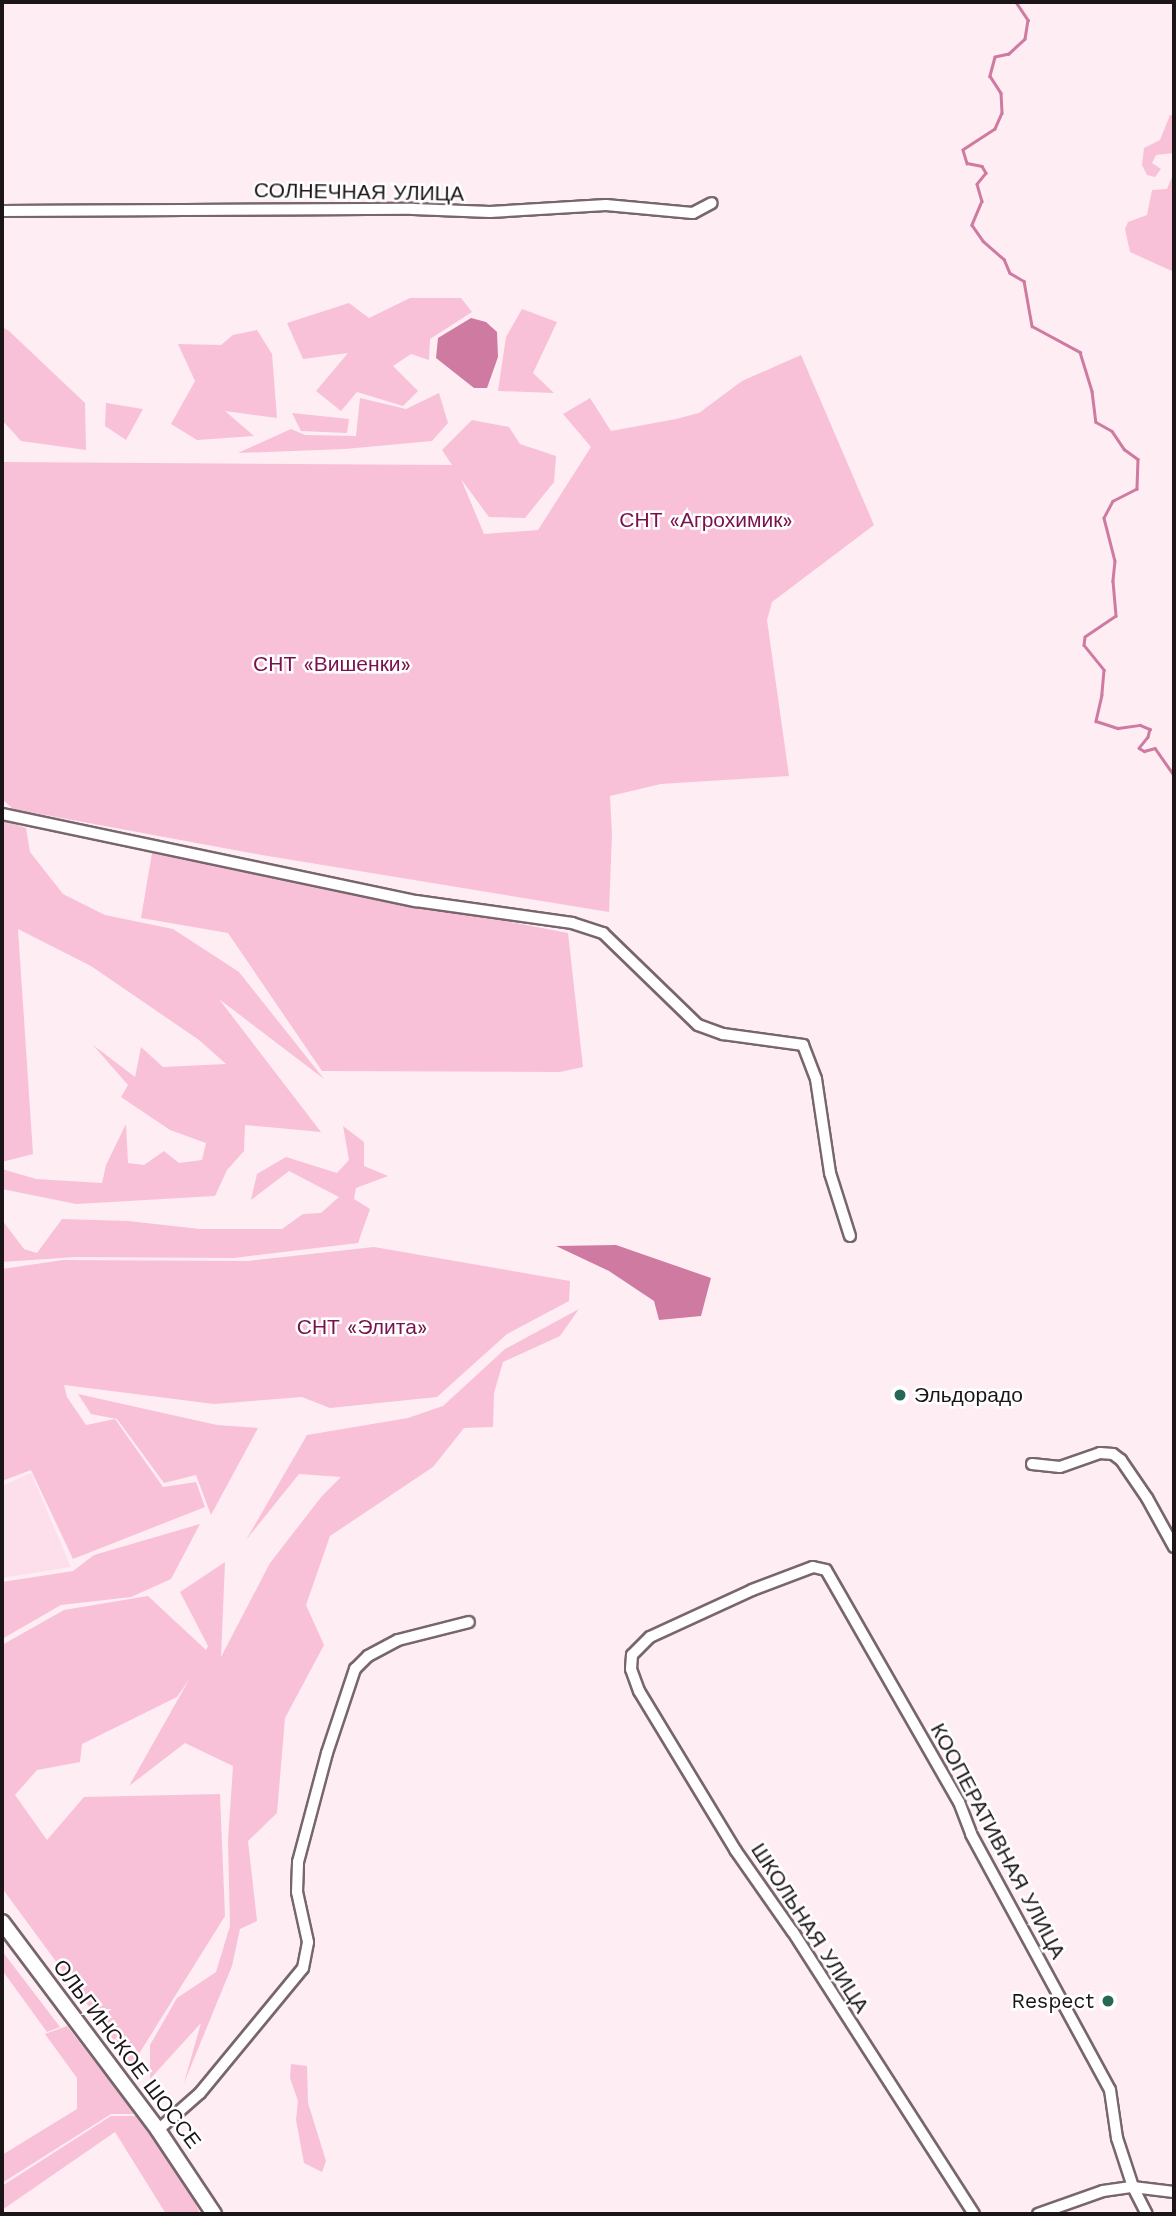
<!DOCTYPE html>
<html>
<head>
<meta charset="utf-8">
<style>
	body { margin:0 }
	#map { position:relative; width:1176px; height:2216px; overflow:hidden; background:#feedf3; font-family:"Work Sans",sans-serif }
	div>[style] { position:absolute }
	.built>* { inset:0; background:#fcdfea }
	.green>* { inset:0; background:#f8c1d8 }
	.water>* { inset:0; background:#cf7aa1 }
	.stream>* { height:2.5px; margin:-1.25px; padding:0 1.25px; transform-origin:1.25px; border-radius:1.25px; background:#cf7aa1 }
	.roads { filter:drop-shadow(2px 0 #78666d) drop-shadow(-2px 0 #78666d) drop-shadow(0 2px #78666d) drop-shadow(0 -2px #78666d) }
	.minor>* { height:10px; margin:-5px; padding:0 5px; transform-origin:5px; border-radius:5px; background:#fff }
	.secondary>* { height:14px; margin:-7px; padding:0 7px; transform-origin:7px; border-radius:7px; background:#fff }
	.dots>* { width:19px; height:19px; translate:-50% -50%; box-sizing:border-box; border:4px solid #fff; border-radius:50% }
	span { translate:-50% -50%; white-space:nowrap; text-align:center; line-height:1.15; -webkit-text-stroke:5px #fff; paint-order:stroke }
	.street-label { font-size:21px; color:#1c1518 }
	.park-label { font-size:21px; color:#79114d }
	.poi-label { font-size:21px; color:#1c1518 }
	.left { translate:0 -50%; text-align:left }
	.right { translate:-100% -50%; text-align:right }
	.frame { position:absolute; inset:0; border:4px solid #1c1518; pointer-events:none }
</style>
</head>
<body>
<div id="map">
	<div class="built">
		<div style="clip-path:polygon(31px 1473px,71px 1567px,2px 1578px,2px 1486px)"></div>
	</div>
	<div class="green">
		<div style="clip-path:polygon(1170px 115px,1174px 115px,1174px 153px,1156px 155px,1152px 163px,1161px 169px,1155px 177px,1147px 175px,1142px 165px,1144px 148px,1160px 140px)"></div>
		<div style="clip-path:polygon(1174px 172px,1174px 272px,1130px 252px,1125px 229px,1128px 222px,1147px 215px,1152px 190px,1167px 189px)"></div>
		<div style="clip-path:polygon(410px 298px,461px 298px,472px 312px,430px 339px,429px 360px,411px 354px,393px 366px,418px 391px,403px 406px,357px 392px,341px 411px,316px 391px,348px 353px,303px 359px,287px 323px,349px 303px,369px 318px)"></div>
		<div style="clip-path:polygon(522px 309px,557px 322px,533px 373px,554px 393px,498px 391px,506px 337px)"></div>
		<div style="clip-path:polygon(2px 327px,9px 331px,85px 403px,86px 450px,21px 441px,2px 420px)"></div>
		<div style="clip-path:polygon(257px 330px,272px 354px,277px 418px,225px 411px,254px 436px,197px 440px,171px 424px,195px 381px,178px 344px,221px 345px,233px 335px)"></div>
		<div style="clip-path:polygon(801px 355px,874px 525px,772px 602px,767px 620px,789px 776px,661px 784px,610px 796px,612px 834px,609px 912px,262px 855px,13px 809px,2px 799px,2px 455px,4px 462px,452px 465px,442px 450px,472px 420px,509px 427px,520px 444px,556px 456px,554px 482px,525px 518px,489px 517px,461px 479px,484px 534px,538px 530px,591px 447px,563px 414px,590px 398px,611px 431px,676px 419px,699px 413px,742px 381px)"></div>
		<div style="clip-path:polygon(439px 393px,448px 423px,432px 441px,345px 449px,238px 453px,291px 429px,305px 435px,356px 436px,360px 398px,406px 409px)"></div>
		<div style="clip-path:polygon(106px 403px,143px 409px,126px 440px,105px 426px)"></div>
		<div style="clip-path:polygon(292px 413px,349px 419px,347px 433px,301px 431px)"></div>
		<div style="clip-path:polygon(2px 820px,26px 828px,30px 852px,63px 894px,105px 915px,173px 929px,239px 972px,324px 1079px,219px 999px,321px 1132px,245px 1125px,244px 1151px,227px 1170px,215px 1196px,76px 1204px,2px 1189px,2px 1169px,36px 1179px,102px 1183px,106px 1165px,126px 1124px,128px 1163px,144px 1165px,164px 1151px,179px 1163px,202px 1160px,206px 1143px,170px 1130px,121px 1097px,128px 1085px,93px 1045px,135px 1077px,141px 1047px,163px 1067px,226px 1064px,199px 1040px,91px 966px,18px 929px,33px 1154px,2px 1162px)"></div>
		<div style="clip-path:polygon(152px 853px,568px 933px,583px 1067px,560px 1072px,322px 1071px,228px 933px,141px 918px)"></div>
		<div style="clip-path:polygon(343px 1126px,364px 1142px,364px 1166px,388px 1176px,356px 1188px,354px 1199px,370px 1209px,358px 1243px,234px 1258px,76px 1257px,2px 1262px,2px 1220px,24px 1249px,37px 1253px,62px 1219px,128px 1221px,200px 1229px,282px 1229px,303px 1214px,321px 1213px,339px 1197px,289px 1171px,251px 1200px,257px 1174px,286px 1157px,337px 1173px,349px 1160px)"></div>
		<div style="clip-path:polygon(374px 1247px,570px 1281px,569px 1301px,507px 1334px,437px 1397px,330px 1408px,302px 1397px,214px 1404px,64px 1385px,67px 1397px,86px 1425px,115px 1419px,163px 1487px,196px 1482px,205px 1507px,73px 1559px,31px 1470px,2px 1481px,2px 1269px,63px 1260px,248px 1261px)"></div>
		<div style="clip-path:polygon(579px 1309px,560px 1336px,503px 1362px,494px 1393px,493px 1427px,464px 1428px,433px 1467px,330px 1536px,306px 1605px,324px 1645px,285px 1718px,277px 1813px,248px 1841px,257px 1921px,240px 1929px,232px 1966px,184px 2083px,201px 2023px,150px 2079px,150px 2045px,177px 1998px,216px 1972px,230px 1926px,228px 1841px,233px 1766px,185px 1743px,129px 1786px,190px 1678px,177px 1697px,82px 1744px,80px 1762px,37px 1770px,15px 1795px,47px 1840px,84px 1797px,220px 1794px,225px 1916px,132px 2065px,2px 1888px,2px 1645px,64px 1610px,148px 1596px,206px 1650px,208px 1646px,180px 1592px,225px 1562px,221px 1657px,270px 1563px,322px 1496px,341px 1477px,299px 1474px,246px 1540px,307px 1435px,408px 1418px,443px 1406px,505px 1349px)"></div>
		<div style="clip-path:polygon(78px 1394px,217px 1425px,258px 1428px,211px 1515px,196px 1475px,164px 1483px,117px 1419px,91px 1414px)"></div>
		<div style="clip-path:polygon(200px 1524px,171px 1579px,131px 1597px,61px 1605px,2px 1639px,2px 1582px,73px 1571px,94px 1555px)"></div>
		<div style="clip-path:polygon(2px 1951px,60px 2027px,47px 2032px,2px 1970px)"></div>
		<div style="clip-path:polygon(67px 2026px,135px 2114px,111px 2114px,2px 2183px,2px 2155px,77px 2109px,77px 2078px,45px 2034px)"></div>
		<div style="clip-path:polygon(291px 2064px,307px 2066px,308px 2103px,326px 2161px,322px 2172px,304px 2163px,296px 2120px,298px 2101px,290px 2078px)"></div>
		<div style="clip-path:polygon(111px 2116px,136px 2116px,190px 2191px,200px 2214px,166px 2214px,115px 2132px,2px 2210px,2px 2186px)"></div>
	</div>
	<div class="water">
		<div style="clip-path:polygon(471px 318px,486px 322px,497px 332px,498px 357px,487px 388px,474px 388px,436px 358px,438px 338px)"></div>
		<div style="clip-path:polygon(616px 1245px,711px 1278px,701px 1316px,659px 1320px,654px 1301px,609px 1271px,556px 1246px)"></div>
	</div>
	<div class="stream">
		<div style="left:1016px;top:2px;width:22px;rotate:56deg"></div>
		<div style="left:1028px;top:20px;width:19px;rotate:99deg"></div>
		<div style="left:1025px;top:39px;width:22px;rotate:137deg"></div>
		<div style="left:1009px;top:54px;width:14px;rotate:168deg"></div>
		<div style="left:995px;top:57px;width:20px;rotate:105deg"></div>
		<div style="left:990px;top:76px;width:20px;rotate:57deg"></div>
		<div style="left:1001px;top:93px;width:20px;rotate:87deg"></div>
		<div style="left:1002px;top:113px;width:17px;rotate:114deg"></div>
		<div style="left:995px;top:129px;width:38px;rotate:147deg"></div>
		<div style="left:963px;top:150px;width:14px;rotate:73deg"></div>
		<div style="left:967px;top:163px;width:15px;rotate:11deg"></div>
		<div style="left:982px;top:166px;width:8px;rotate:60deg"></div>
		<div style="left:986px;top:173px;width:14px;rotate:129deg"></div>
		<div style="left:977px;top:184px;width:18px;rotate:74deg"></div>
		<div style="left:982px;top:201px;width:26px;rotate:113deg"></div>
		<div style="left:972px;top:225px;width:19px;rotate:55deg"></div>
		<div style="left:983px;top:241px;width:28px;rotate:41deg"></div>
		<div style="left:1004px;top:259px;width:15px;rotate:67deg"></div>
		<div style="left:1010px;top:273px;width:16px;rotate:30deg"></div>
		<div style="left:1024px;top:281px;width:46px;rotate:79.9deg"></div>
		<div style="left:1032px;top:326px;width:55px;rotate:28.4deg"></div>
		<div style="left:1080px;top:352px;width:41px;rotate:72.9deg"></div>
		<div style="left:1092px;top:391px;width:31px;rotate:83deg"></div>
		<div style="left:1096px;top:422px;width:18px;rotate:29deg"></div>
		<div style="left:1112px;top:431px;width:22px;rotate:56deg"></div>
		<div style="left:1124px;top:449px;width:17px;rotate:36deg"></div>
		<div style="left:1138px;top:459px;width:30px;rotate:92deg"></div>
		<div style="left:1137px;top:489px;width:27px;rotate:153deg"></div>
		<div style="left:1113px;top:501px;width:19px;rotate:118deg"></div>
		<div style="left:1104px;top:518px;width:44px;rotate:75.7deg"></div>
		<div style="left:1115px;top:561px;width:20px;rotate:96deg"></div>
		<div style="left:1113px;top:581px;width:35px;rotate:85deg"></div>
		<div style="left:1116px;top:616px;width:37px;rotate:146deg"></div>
		<div style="left:1085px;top:637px;width:8px;rotate:97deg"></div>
		<div style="left:1084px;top:645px;width:32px;rotate:51deg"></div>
		<div style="left:1104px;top:670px;width:25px;rotate:95deg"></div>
		<div style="left:1102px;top:695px;width:27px;rotate:103deg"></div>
		<div style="left:1096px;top:721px;width:23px;rotate:18deg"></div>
		<div style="left:1118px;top:728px;width:22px;rotate:-8deg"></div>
		<div style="left:1140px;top:725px;width:11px;rotate:22deg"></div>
		<div style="left:1150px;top:729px;width:8px;rotate:104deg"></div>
		<div style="left:1148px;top:737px;width:14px;rotate:129deg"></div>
		<div style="left:1139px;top:748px;width:6px;rotate:31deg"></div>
		<div style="left:1144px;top:751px;width:11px;rotate:-15deg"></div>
		<div style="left:1155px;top:748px;width:33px;rotate:55deg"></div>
	</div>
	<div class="roads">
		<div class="minor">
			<div style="left:2px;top:211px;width:411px;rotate:-0.3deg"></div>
			<div style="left:413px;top:209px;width:77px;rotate:2.2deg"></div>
			<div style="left:490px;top:212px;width:116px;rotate:-3.5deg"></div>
			<div style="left:606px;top:205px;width:87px;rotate:5.3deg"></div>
			<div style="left:693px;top:213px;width:21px;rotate:-28deg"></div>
			<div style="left:2px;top:814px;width:423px;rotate:11.9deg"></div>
			<div style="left:416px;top:901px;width:158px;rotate:8deg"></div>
			<div style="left:572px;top:923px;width:33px;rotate:18deg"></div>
			<div style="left:603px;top:933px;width:132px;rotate:44.1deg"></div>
			<div style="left:698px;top:1025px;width:27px;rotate:20deg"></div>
			<div style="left:723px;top:1034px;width:81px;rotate:7.8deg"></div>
			<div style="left:803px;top:1045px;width:36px;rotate:69deg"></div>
			<div style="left:816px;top:1079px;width:95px;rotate:81.5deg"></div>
			<div style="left:830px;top:1173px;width:66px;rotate:72.4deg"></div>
			<div style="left:1032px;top:1464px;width:28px;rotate:6deg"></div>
			<div style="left:1060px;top:1467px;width:42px;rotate:-19.3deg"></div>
			<div style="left:1100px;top:1453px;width:13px;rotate:4deg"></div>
			<div style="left:1113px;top:1454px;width:10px;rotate:37deg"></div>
			<div style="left:1121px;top:1460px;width:46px;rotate:55.6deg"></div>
			<div style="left:1147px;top:1498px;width:56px;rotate:61.1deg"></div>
			<div style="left:158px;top:2130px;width:56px;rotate:-41.4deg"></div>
			<div style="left:200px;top:2093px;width:162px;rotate:-50.5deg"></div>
			<div style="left:303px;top:1968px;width:26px;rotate:-79deg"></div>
			<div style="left:308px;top:1942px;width:51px;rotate:-102.4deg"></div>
			<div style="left:297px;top:1892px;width:30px;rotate:-88deg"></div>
			<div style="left:298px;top:1862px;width:113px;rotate:-75.1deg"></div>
			<div style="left:327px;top:1753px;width:89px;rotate:-71.6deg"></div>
			<div style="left:355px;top:1669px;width:18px;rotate:-45deg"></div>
			<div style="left:368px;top:1656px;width:34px;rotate:-28deg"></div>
			<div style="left:398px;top:1640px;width:73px;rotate:-14.2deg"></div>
			<div style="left:974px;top:2214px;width:336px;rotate:-122.7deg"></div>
			<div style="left:792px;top:1931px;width:98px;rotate:-125deg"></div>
			<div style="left:736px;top:1851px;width:187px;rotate:-121.2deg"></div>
			<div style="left:639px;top:1691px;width:23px;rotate:-110deg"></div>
			<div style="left:631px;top:1669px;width:14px;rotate:-86deg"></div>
			<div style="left:632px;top:1655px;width:25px;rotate:-45deg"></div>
			<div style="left:650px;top:1637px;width:112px;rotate:-24.7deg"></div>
			<div style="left:752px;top:1590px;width:65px;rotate:-20.7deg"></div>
			<div style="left:813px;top:1567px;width:13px;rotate:13deg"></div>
			<div style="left:826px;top:1570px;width:267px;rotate:60.2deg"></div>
			<div style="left:959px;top:1802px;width:34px;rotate:69deg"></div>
			<div style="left:971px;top:1834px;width:291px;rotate:61.5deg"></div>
			<div style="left:1110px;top:2090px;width:49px;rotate:81.7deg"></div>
			<div style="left:1117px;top:2138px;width:52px;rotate:71.9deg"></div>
			<div style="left:1133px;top:2187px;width:30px;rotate:63deg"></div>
			<div style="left:1038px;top:2214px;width:69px;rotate:-19.5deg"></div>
			<div style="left:1103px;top:2191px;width:30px;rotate:-8deg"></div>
			<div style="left:1133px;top:2187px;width:41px;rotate:7deg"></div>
		</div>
		<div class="secondary">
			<div style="left:2px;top:1922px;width:260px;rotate:53.1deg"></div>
			<div style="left:158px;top:2130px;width:101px;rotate:56.3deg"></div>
		</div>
	</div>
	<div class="dots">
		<div style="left:900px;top:1395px;background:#276755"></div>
		<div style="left:1108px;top:2001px;background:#276755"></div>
	</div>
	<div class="street-label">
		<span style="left:359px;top:192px;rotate:1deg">СОЛНЕЧНАЯ УЛИЦА</span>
		<span style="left:998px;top:1841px;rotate:62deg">КООПЕРАТИВНАЯ УЛИЦА</span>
		<span style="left:810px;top:1928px;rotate:57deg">ШКОЛЬНАЯ УЛИЦА</span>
		<span style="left:127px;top:2054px;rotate:53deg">ОЛЬГИНСКОЕ ШОССЕ</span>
	</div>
	<div class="park-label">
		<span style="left:706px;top:520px">СНТ «Агрохимик»</span>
		<span style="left:332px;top:664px">СНТ «Вишенки»</span>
		<span style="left:362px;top:1327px">СНТ «Элита»</span>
	</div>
	<div class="poi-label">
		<span class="left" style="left:914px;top:1395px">Эльдорадо</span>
		<span class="right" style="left:1094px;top:2001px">Respect</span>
	</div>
	<div class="frame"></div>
</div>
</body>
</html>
